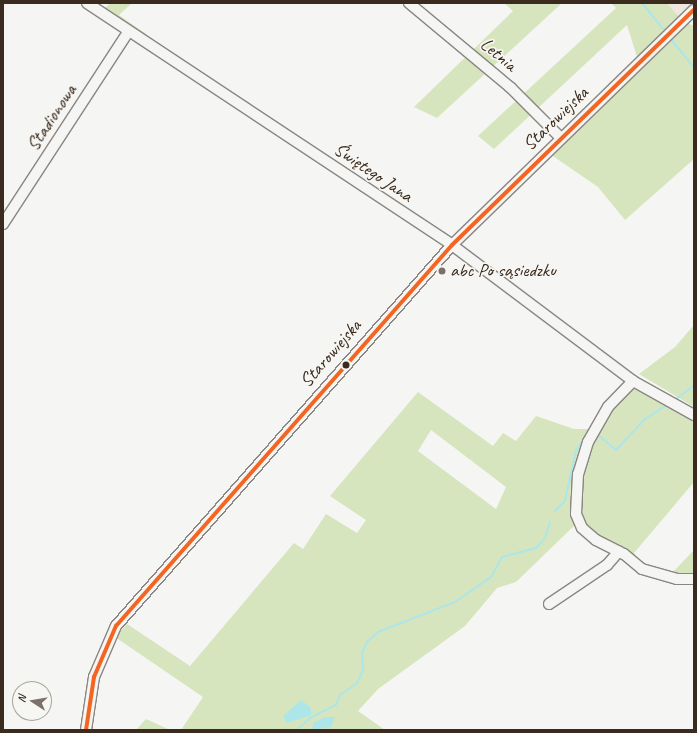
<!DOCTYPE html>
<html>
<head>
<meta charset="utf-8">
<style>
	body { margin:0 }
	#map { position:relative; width:697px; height:733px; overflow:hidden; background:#f5f5f3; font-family:Caveat,sans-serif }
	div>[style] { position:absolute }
	.built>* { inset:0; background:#efe7e0 }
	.green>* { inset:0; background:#d6e5bd }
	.water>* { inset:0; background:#ade6e9 }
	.stream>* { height:2px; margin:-1px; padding:0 1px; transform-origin:1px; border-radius:1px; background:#ade6e9 }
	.roads { filter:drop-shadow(1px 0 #8a8683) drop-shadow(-1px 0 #8a8683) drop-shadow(0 1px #8a8683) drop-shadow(0 -1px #8a8683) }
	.minor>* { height:10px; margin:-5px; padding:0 5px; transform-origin:5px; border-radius:5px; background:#f5f5f3 }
	.bus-1>* { height:4px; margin:-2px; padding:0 2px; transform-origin:2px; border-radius:2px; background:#f26522 }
	.dots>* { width:11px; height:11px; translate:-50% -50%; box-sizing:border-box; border:2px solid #f6f6f2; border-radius:50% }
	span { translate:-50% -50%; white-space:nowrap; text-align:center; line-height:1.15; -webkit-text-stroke:3.5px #f6f6f2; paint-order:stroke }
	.street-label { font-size:19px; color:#3b2a1e }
	.poi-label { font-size:19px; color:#3b2a1e }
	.left { translate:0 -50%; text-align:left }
	.frame { position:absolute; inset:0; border:4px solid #3b2a1e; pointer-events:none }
	.north { position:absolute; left:12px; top:681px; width:40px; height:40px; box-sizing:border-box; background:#f6f6f2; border:1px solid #aba49d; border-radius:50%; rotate:282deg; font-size:11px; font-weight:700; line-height:16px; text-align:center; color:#3b2a1e }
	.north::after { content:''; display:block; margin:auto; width:14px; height:18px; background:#7c7169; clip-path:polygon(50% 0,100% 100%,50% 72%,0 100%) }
</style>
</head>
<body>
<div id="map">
	<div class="built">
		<div style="clip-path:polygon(667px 3px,692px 3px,679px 17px)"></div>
	</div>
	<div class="green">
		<div style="clip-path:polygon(110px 3px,132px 3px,119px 15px,146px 34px,144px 36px,104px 9px)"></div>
		<div style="clip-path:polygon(504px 3px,562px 3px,437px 118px,414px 107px,513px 11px)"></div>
		<div style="clip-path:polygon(611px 3px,667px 3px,679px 17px,637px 57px,627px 25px,494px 149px,478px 136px,616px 8px)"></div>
		<div style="clip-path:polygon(687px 23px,694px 26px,694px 159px,625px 220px,598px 187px,550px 154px)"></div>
		<div style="clip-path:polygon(694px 325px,694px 407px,639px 374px,675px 347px)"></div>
		<div style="clip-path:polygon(633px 385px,694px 419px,694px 482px,634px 553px,643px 566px,585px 527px,578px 495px,590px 443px,610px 410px)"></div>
		<div style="clip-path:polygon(evenodd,418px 392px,493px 446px,503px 433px,516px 441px,536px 416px,574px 429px,592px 429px,573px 481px,571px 503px,577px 523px,516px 582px,497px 588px,465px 626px,378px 689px,358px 711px,385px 730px,181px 730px,203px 697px,115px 637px,127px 624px,190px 666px,294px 543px,303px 549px,326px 514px,357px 533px,366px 520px,330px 496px,418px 392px,431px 430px,506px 487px,496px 509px,418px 451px,431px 430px)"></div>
		<div style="clip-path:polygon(694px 550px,694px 576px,670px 575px)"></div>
		<div style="clip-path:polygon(146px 719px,170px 730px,136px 730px)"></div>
	</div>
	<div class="water">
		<div style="clip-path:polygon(301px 700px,311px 708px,311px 715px,287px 723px,283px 716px)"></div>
		<div style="clip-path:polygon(325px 717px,335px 717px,331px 727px,312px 730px,313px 723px)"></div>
	</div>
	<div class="stream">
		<div style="left:642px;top:3px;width:38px;rotate:51deg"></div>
		<div style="left:670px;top:38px;width:38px;rotate:51deg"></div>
		<div style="left:675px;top:400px;width:24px;rotate:-38deg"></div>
		<div style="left:597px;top:434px;width:25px;rotate:40deg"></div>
		<div style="left:616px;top:450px;width:42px;rotate:-46.9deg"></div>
		<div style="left:645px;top:419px;width:27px;rotate:-33deg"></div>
		<div style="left:555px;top:511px;width:14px;rotate:-45deg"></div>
		<div style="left:565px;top:501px;width:52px;rotate:-77.8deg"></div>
		<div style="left:576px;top:450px;width:15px;rotate:-53deg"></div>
		<div style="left:297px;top:730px;width:18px;rotate:-43deg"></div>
		<div style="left:310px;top:718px;width:29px;rotate:-27deg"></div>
		<div style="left:336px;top:705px;width:11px;rotate:-68deg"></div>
		<div style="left:340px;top:695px;width:21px;rotate:-35deg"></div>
		<div style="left:357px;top:683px;width:14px;rotate:-65deg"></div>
		<div style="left:363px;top:670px;width:17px;rotate:-93deg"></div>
		<div style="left:362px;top:653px;width:12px;rotate:-66deg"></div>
		<div style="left:367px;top:642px;width:15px;rotate:-42deg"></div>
		<div style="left:378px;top:632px;width:83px;rotate:-21.3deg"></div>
		<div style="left:455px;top:602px;width:44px;rotate:-34.8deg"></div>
		<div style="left:491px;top:577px;width:23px;rotate:-61deg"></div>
		<div style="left:502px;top:557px;width:35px;rotate:-15deg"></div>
		<div style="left:536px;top:548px;width:13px;rotate:-48deg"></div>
		<div style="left:545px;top:538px;width:17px;rotate:-73deg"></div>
	</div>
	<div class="roads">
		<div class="minor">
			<div style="left:87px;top:3px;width:438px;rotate:33.5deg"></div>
			<div style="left:452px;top:245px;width:226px;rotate:36.9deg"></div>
			<div style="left:633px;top:381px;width:70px;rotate:29.1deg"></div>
			<div style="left:409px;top:3px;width:133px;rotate:39.8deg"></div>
			<div style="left:511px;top:88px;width:71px;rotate:45deg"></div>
			<div style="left:3px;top:224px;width:230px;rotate:-56.9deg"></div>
			<div style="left:633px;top:381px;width:36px;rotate:134deg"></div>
			<div style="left:608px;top:407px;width:40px;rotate:119.7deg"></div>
			<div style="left:588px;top:442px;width:34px;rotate:107deg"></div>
			<div style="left:578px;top:474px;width:40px;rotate:92.9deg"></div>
			<div style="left:576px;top:514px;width:15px;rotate:67deg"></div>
			<div style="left:582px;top:528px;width:18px;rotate:41deg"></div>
			<div style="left:596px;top:540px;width:31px;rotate:27deg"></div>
			<div style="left:624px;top:554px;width:23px;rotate:40deg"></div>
			<div style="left:642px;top:569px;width:36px;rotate:16deg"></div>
			<div style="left:677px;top:579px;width:17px"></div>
			<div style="left:549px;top:604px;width:70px;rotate:-33.9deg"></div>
			<div style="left:607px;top:565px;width:18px;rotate:-49deg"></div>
			<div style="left:86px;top:730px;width:54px;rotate:-81.4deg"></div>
			<div style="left:94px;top:677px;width:56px;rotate:-66.7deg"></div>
			<div style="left:116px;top:626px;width:508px;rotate:-48.59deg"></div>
			<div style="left:452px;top:245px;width:337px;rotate:-44.2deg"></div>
		</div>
	</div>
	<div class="bus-1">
		<div style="left:86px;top:730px;width:54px;rotate:-81.4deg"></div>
		<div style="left:94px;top:677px;width:56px;rotate:-66.7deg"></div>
		<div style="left:116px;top:626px;width:508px;rotate:-48.59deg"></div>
		<div style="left:452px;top:245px;width:337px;rotate:-44.2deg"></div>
	</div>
	<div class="dots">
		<div style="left:442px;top:271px;background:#7c7169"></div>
		<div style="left:346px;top:365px;background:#3b2a1e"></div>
	</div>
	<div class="street-label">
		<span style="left:498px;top:55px;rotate:40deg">Letnia</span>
		<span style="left:52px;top:118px;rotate:-57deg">Stadionowa</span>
		<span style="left:556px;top:119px;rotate:-44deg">Starowiejska</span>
		<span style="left:373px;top:173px;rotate:34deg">Świętego Jana</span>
		<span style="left:331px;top:354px;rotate:-49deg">Starowiejska</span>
	</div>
	<div class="poi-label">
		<span class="left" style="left:450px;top:271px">abc Po sąsiedzku</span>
	</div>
	<div class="frame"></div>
	<div class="north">N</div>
</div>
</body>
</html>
